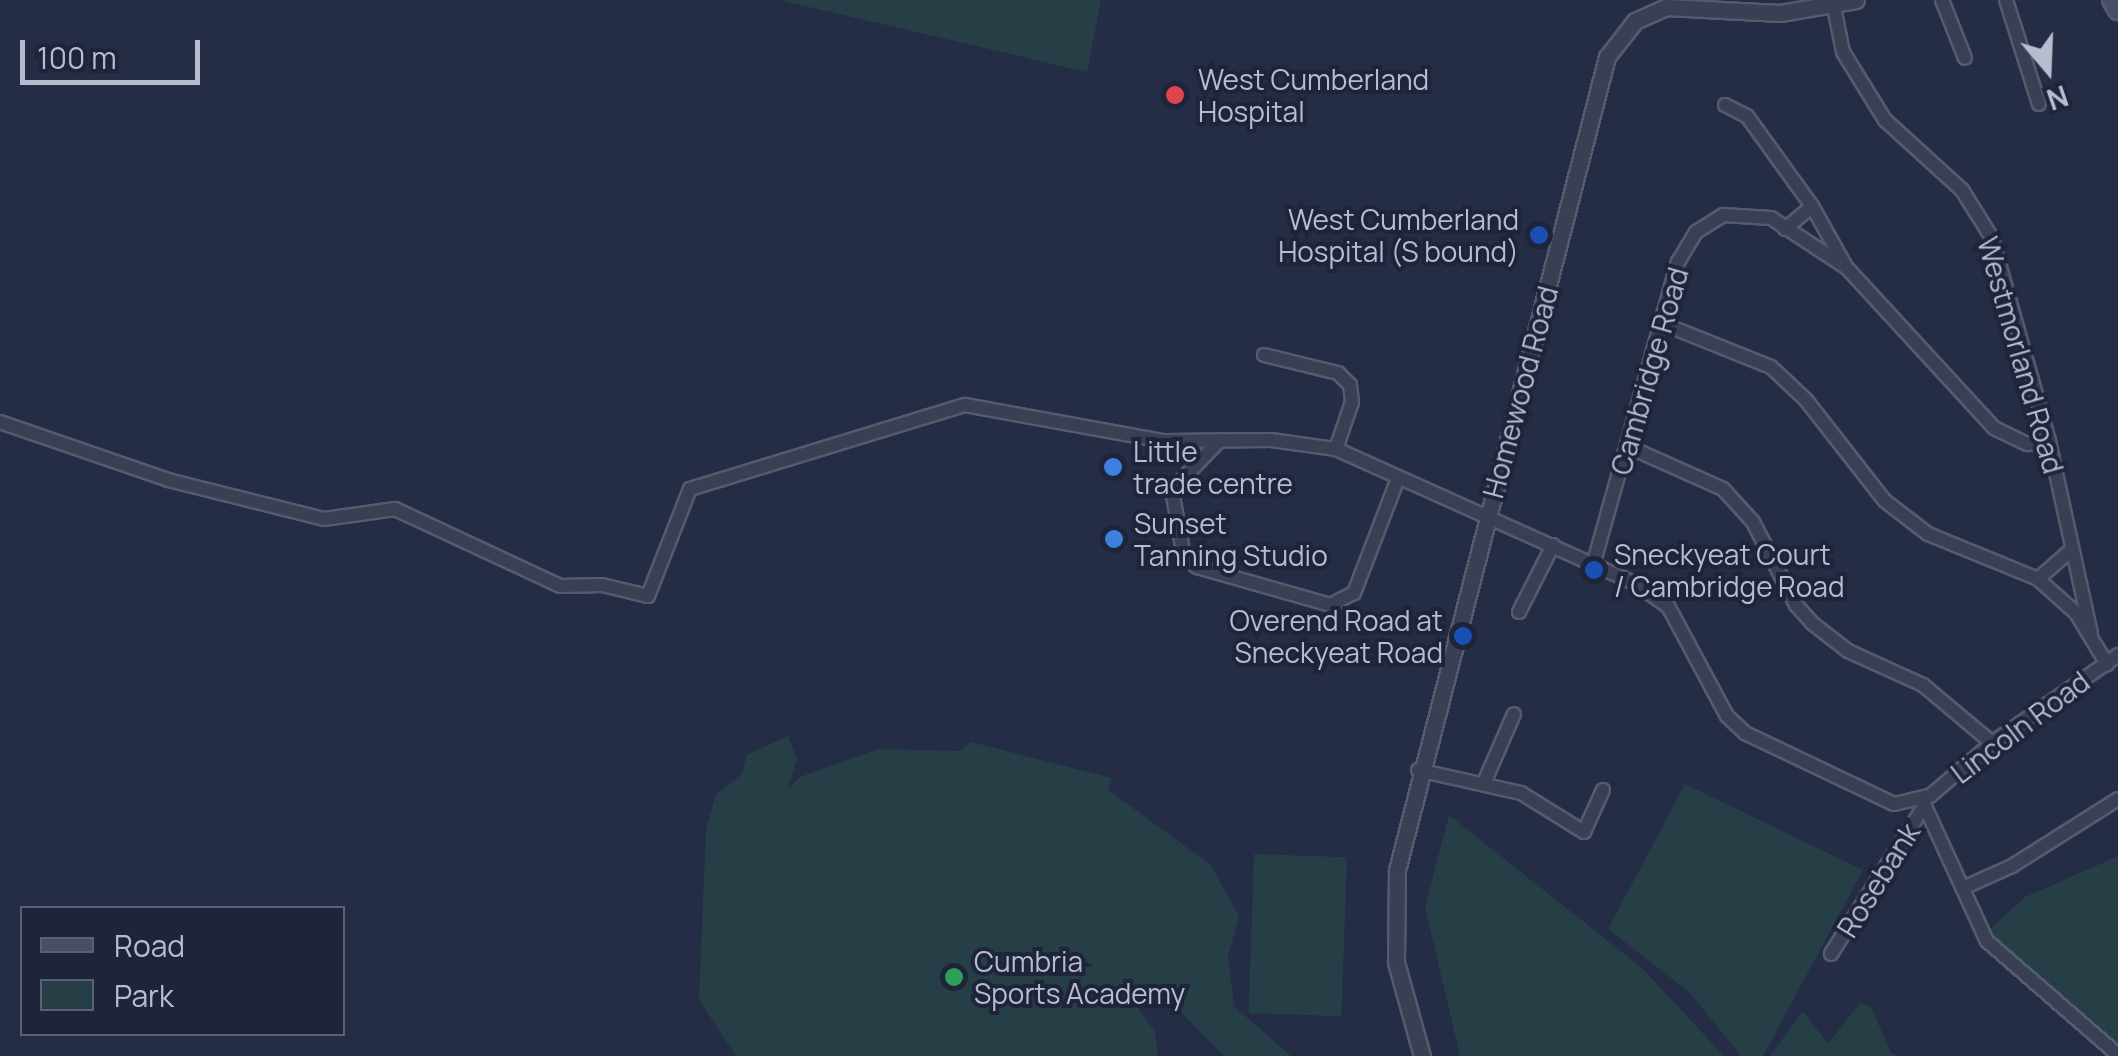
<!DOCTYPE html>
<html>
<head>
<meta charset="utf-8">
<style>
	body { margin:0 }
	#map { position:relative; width:2118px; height:1056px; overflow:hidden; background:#242d45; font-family:Manrope,sans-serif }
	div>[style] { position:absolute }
	.green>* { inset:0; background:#263e46; transform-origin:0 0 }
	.roads { filter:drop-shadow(2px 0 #555b6f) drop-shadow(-2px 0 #555b6f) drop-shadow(0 2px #555b6f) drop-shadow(0 -2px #555b6f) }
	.minor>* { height:12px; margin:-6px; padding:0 6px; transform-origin:6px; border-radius:6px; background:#394054 }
	.tertiary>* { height:15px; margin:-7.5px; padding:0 7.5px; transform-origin:7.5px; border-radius:7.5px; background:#394054 }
	.secondary>* { height:18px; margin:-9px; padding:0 9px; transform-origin:9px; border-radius:9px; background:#474e68 }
	.dots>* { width:28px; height:28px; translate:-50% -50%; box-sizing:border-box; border:5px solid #1e253a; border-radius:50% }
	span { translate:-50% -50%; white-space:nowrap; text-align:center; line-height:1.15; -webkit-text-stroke:8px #1e253a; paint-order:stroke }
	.poi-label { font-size:28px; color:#b7bcce }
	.left { translate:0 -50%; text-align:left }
	.right { translate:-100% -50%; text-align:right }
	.street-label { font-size:28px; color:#b7bcce }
	.legend { position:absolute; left:20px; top:906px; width:325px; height:130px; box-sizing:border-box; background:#1e253a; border:2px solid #5b6175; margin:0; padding:12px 18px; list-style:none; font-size:30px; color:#b7bcce }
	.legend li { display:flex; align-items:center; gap:20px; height:50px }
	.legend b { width:50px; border:2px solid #5b6175 }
	.north { position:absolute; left:1998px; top:20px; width:100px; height:100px; -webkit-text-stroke:8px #1e253a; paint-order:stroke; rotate:161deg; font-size:28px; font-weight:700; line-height:40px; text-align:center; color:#b7bcce }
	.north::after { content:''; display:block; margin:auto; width:35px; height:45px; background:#b7bcce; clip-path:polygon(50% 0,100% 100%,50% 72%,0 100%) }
	.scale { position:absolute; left:20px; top:40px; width:180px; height:45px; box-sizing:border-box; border:5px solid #b7bcce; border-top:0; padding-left:12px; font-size:30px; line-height:35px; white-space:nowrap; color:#b7bcce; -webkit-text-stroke:8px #1e253a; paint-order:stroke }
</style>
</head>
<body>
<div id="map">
	<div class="green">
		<div style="clip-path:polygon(779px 0,1101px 0,1087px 72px)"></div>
		<div style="clip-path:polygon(788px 736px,797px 759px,788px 789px,800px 777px,878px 749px,960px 751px,971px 742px,1112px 778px,1108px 790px,1210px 864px,1239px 916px,1228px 956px,1234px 1006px,1291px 1056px,1224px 1056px,1164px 995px,1142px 988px,1139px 1009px,1155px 1032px,1158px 1056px,736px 1056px,699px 1000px,706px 829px,716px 794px,741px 775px,747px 755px)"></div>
		<div style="clip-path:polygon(1685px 784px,1863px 870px,1763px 1056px,1741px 1056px,1689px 992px,1608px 929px)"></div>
		<div style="clip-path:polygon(1449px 815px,1642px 968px,1724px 1056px,1460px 1056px,1425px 907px)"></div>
		<div style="left:1254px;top:854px;width:93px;height:159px;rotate:2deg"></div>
		<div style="clip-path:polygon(2118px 856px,2118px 1046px,1986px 933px,2025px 897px)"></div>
		<div style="clip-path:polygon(1860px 1003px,1871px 1007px,1891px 1053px,1899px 1056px,1770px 1056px,1803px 1011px,1828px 1044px)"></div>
	</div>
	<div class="roads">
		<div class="minor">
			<div style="left:1942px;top:0;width:62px;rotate:68.4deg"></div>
			<div style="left:2006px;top:0;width:109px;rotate:72.4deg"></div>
			<div style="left:1834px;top:7px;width:46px;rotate:78.7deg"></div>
			<div style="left:1843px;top:52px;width:80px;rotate:58.3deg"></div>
			<div style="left:1885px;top:120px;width:104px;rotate:42.3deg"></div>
			<div style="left:1962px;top:190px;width:57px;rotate:58deg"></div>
			<div style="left:1992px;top:238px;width:211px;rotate:74.3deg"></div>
			<div style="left:2049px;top:441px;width:197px;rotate:77.7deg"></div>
			<div style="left:1725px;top:105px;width:25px;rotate:27deg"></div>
			<div style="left:1747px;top:116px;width:111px;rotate:54.2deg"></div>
			<div style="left:1812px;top:206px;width:68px;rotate:60.8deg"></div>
			<div style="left:1785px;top:229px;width:35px;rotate:-40deg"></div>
			<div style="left:1661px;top:323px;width:118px;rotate:21.8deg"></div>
			<div style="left:1771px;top:367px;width:48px;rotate:43.3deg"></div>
			<div style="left:1806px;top:400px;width:128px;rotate:52deg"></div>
			<div style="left:1885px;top:501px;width:54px;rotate:37.5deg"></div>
			<div style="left:1928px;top:534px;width:119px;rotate:22.2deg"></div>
			<div style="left:2038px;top:579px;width:51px;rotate:41.8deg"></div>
			<div style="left:2076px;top:613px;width:60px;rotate:58.7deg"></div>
			<div style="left:1264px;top:355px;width:76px;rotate:13.7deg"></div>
			<div style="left:1338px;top:373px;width:17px;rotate:45deg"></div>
			<div style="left:1350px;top:385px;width:17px;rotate:83deg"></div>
			<div style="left:1352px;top:402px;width:50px;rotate:108.8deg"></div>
			<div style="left:0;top:422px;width:178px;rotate:19deg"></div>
			<div style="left:168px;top:480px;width:161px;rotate:14deg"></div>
			<div style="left:324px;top:519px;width:72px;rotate:-8deg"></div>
			<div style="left:395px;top:509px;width:182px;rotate:25deg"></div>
			<div style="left:560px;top:586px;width:42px;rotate:-1.4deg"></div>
			<div style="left:602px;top:585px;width:47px;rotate:13.4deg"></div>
			<div style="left:648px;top:596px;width:115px;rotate:-68.6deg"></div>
			<div style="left:690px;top:489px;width:288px;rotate:-17deg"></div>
			<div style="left:965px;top:405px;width:202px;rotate:10.3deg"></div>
			<div style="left:1164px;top:441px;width:107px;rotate:-0.5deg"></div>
			<div style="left:1271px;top:440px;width:66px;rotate:7.9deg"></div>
			<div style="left:1336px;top:449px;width:329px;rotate:24.2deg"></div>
			<div style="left:1636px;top:584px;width:39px;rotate:35deg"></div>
			<div style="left:1668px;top:606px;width:125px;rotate:61.8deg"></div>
			<div style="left:1727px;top:716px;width:25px;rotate:43deg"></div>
			<div style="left:1745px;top:733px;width:165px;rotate:25.5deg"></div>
			<div style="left:1894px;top:804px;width:37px;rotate:-13deg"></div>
			<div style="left:1930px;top:796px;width:82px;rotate:-40.5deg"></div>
			<div style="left:1992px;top:743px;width:154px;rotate:-34.9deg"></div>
			<div style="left:1220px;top:440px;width:69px;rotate:133.8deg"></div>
			<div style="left:1172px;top:490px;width:68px;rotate:79.8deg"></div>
			<div style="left:1184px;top:557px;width:16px;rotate:38deg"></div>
			<div style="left:1197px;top:567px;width:138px;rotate:15.9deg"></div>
			<div style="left:1330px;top:605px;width:27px;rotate:-27deg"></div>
			<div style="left:1354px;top:593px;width:120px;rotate:-69deg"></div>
			<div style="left:1629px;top:447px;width:103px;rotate:24.1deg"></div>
			<div style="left:1723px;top:489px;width:45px;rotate:47.7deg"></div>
			<div style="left:1753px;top:522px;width:93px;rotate:62.6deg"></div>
			<div style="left:1796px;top:605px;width:24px;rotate:48deg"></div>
			<div style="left:1812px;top:623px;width:46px;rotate:37.9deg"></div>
			<div style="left:1848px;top:651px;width:82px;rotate:24.4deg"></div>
			<div style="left:1923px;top:685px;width:90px;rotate:40deg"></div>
			<div style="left:1594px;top:562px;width:312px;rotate:-74.4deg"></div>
			<div style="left:1678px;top:262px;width:35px;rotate:-59deg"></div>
			<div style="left:1696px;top:232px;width:32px;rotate:-32deg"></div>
			<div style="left:1723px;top:215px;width:48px;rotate:3.6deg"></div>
			<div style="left:1771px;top:218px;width:91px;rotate:33.3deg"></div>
			<div style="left:1847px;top:268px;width:217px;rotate:47.4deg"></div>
			<div style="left:1994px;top:428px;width:37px;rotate:26deg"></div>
			<div style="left:2027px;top:444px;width:22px;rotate:-8deg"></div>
			<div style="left:2038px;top:579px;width:44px;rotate:-41.3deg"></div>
			<div style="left:1519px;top:612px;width:75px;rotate:-63.1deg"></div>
			<div style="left:1418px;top:770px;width:106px;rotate:12.6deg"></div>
			<div style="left:1521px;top:793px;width:74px;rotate:31.8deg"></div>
			<div style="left:1584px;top:832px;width:46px;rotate:-65.7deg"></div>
			<div style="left:1484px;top:783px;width:75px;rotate:-66.5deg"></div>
			<div style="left:1922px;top:800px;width:155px;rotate:65.3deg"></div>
			<div style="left:1987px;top:941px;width:174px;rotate:41deg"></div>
			<div style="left:1963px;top:888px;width:54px;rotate:-24.2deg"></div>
			<div style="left:2012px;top:866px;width:125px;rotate:-32.3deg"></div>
			<div style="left:1831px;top:954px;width:176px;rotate:-57.8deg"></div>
		</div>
		<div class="tertiary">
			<div style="left:1422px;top:1056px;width:98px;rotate:-105.5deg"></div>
			<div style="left:1396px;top:962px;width:92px;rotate:-89.4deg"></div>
			<div style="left:1397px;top:870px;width:840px;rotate:-75.52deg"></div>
			<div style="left:1607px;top:57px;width:46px;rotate:-52.1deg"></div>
			<div style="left:1635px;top:21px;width:34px;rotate:-24deg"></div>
			<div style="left:1666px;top:7px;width:114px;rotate:3deg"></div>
			<div style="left:1780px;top:13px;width:77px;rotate:-9.7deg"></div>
		</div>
		<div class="secondary">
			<div style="left:2112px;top:0;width:12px;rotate:59deg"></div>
		</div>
	</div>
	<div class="dots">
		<div style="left:1175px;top:95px;background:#e0444e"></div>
		<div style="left:1539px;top:235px;background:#1a4fb4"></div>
		<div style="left:1113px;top:467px;background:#3f7fe0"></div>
		<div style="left:1114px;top:539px;background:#3f7fe0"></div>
		<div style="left:1594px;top:570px;background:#1a4fb4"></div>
		<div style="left:1463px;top:636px;background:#1a4fb4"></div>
		<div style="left:954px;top:977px;background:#2e9e5b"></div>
	</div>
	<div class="poi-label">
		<span class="left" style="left:1198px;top:95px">West Cumberland<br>Hospital</span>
		<span class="right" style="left:1519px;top:235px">West Cumberland<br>Hospital (S bound)</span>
		<span class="left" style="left:1133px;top:467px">Little<br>trade centre</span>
		<span class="left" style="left:1134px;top:539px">Sunset<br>Tanning Studio</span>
		<span class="left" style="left:1614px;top:570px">Sneckyeat Court<br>/ Cambridge Road</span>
		<span class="right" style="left:1443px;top:636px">Overend Road at<br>Sneckyeat Road</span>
		<span class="left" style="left:974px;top:977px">Cumbria<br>Sports Academy</span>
	</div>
	<div class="street-label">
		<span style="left:2021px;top:355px;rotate:74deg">Westmorland Road</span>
		<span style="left:1649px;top:371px;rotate:-74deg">Cambridge Road</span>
		<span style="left:1520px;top:392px;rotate:-75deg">Homewood Road</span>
		<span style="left:2020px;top:727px;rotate:-37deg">Lincoln Road</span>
		<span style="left:1878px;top:880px;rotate:-58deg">Rosebank</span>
	</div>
	<ul class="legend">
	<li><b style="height:12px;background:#474e68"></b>Road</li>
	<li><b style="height:28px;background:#263e46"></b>Park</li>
	</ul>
	<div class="north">N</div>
	<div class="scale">100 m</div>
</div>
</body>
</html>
